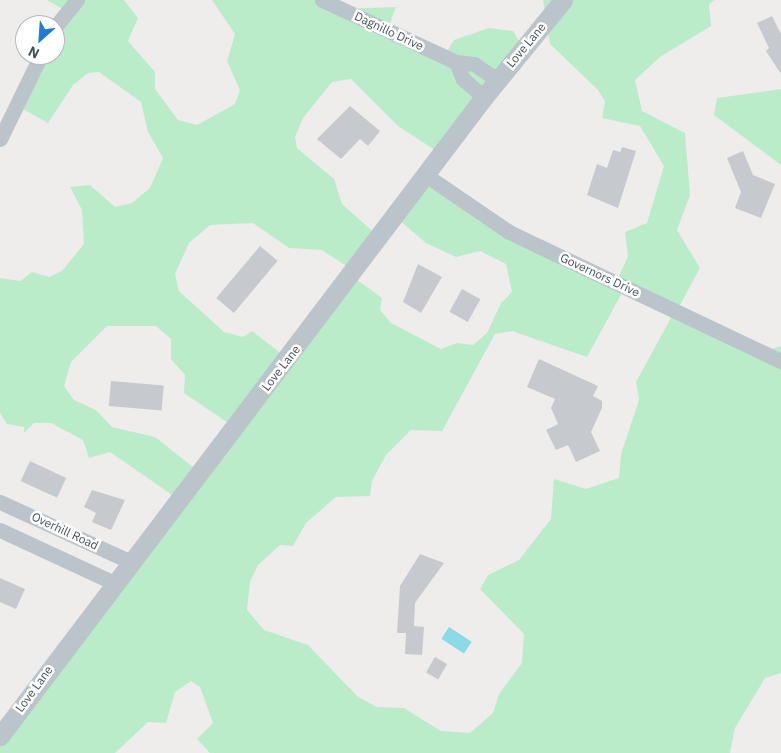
<!DOCTYPE html>
<html>
<head>
<meta charset="utf-8">
<style>
	body { margin:0 }
	#map { position:relative; width:781px; height:753px; overflow:hidden; background:#efecec; font-family:"IBM Plex Sans",sans-serif }
	div>[style] { position:absolute }
	.green>* { inset:0; background:#bbecca }
	.water>* { inset:0; background:#8adae7; transform-origin:0 0 }
	.building>* { inset:0; background:#c6cacf; transform-origin:0 0 }
	.minor>* { height:15px; margin:-7.5px; padding:0 7.5px; transform-origin:7.5px; border-radius:7.5px; background:#bbc4cb }
	.tertiary>* { height:19px; margin:-9.5px; padding:0 9.5px; transform-origin:9.5px; border-radius:9.5px; background:#bbc4cb }
	span { translate:-50% -50%; white-space:nowrap; text-align:center; line-height:1.15; -webkit-text-stroke:5px #fff; paint-order:stroke }
	.street-label { font-size:12px; color:#455158 }
	.north { position:absolute; left:15px; top:15px; width:50px; height:50px; box-sizing:border-box; background:#fff; border:1px solid #b5b9bc; border-radius:50%; rotate:206deg; font-size:14px; font-weight:700; line-height:20px; text-align:center; color:#455158 }
	.north::after { content:''; display:block; margin:auto; width:18px; height:22px; background:#217bd4; clip-path:polygon(50% 0,100% 100%,50% 72%,0 100%) }
</style>
</head>
<body>
<div id="map">
	<div class="green">
		<div style="clip-path:polygon(evenodd,47px 0,124px 0,138px 18px,128px 41px,155px 72px,155px 89px,178px 120px,197px 125px,235px 104px,240px 90px,227px 61px,235px 34px,212px 0,318px 0,339px 9px,396px 7px,388px 29px,443px 58px,454px 40px,489px 28px,513px 31px,526px 53px,444px 156px,398px 126px,351px 79px,332px 82px,303px 118px,295px 137px,297px 148px,334px 179px,342px 204px,379px 237px,354px 271px,322px 250px,289px 248px,253px 223px,210px 225px,189px 243px,175px 274px,179px 291px,224px 332px,243px 337px,252px 331px,288px 359px,353px 277px,382px 298px,380px 310px,391px 323px,441px 349px,457px 343px,473px 345px,487px 333px,501px 303px,512px 292px,506px 264px,480px 251px,456px 257px,426px 243px,399px 220px,427px 182px,616px 283px,628px 256px,625px 232px,647px 223px,664px 166px,640px 126px,602px 118px,605px 101px,598px 90px,550px 44px,543px 0,715px 0,709px 4px,711px 26px,660px 57px,635px 80px,642px 111px,685px 133px,690px 195px,677px 230px,700px 268px,674px 316px,757px 354px,781px 346px,781px 673px,765px 678px,735px 728px,730px 753px,210px 753px,197px 739px,213px 723px,200px 687px,191px 681px,175px 692px,166px 723px,148px 722px,115px 753px,0 753px,0 739px,178px 499px,110px 452px,89px 458px,83px 440px,51px 423px,34px 423px,24px 433px,24px 427px,7px 424px,0 413px,0 278px,20px 281px,32px 272px,49px 277px,62px 271px,84px 244px,82px 210px,70px 187px,90px 185px,115px 207px,132px 203px,150px 188px,163px 158px,148px 132px,141px 102px,99px 72px,88px 73px,73px 85px,48px 123px,19px 107px,44px 55px,55px 55px,55px 32px,66px 11px,47px 0,623px 291px,672px 316px,636px 382px,639px 400px,621px 454px,619px 478px,586px 489px,554px 479px,551px 519px,519px 560px,488px 575px,480px 589px,524px 634px,522px 663px,499px 694px,493px 713px,470px 733px,441px 731px,404px 708px,377px 707px,358px 697px,308px 645px,264px 630px,247px 610px,250px 582px,258px 565px,280px 545px,293px 546px,306px 523px,336px 497px,370px 496px,372px 481px,386px 455px,411px 430px,442px 431px,495px 334px,512px 331px,587px 357px,623px 291px,47px 0,107px 326px,156px 326px,171px 339px,171px 359px,185px 375px,184px 393px,234px 427px,193px 467px,155px 437px,112px 427px,96px 410px,74px 400px,64px 386px,71px 362px,107px 326px)"></div>
		<div style="clip-path:polygon(781px 89px,781px 165px,714px 115px,717px 98px)"></div>
	</div>
	<div class="water">
		<div style="left:449px;top:627px;width:27px;height:14px;rotate:33deg"></div>
	</div>
	<div class="building">
		<div style="clip-path:polygon(772px 16px,781px 34px,781px 74px,766px 51px,769px 48px,757px 23px)"></div>
		<div style="clip-path:polygon(350px 106px,380px 131px,368px 146px,360px 139px,341px 159px,317px 139px)"></div>
		<div style="clip-path:polygon(622px 147px,636px 151px,618px 208px,587px 195px,597px 164px,607px 168px,613px 150px,620px 152px)"></div>
		<div style="clip-path:polygon(743px 151px,753px 175px,775px 184px,761px 218px,735px 208px,741px 192px,727px 158px)"></div>
		<div style="left:260px;top:246px;width:23px;height:68px;rotate:40deg"></div>
		<div style="clip-path:polygon(418px 264px,442px 277px,421px 313px,403px 302px)"></div>
		<div style="left:462px;top:289px;width:21px;height:26px;rotate:29deg"></div>
		<div style="clip-path:polygon(539px 359px,598px 386px,593px 396px,602px 401px,602px 408px,591px 432px,600px 451px,576px 462px,568px 445px,556px 450px,546px 430px,558px 424px,551px 408px,555px 399px,527px 387px)"></div>
		<div style="left:111px;top:381px;width:53px;height:25px;rotate:5deg"></div>
		<div style="left:30px;top:461px;width:40px;height:22px;rotate:25deg"></div>
		<div style="clip-path:polygon(92px 490px,125px 500px,111px 530px,92px 522px,96px 513px,84px 507px)"></div>
		<div style="clip-path:polygon(420px 554px,444px 563px,415px 603px,414px 626px,424px 627px,422px 655px,405px 654px,406px 633px,397px 633px,400px 586px)"></div>
		<div style="clip-path:polygon(0 578px,25px 589px,16px 609px,0 602px)"></div>
		<div style="left:435px;top:657px;width:14px;height:18px;rotate:30deg"></div>
	</div>
	<div class="minor">
		<div style="left:322px;top:0;width:148px;rotate:24.8deg"></div>
		<div style="left:456px;top:62px;width:18px;rotate:6deg"></div>
		<div style="left:474px;top:64px;width:29px;rotate:34deg"></div>
		<div style="left:55px;top:27px;width:35px;rotate:-51deg"></div>
		<div style="left:456px;top:62px;width:18px;rotate:68deg"></div>
		<div style="left:463px;top:79px;width:28px;rotate:41deg"></div>
		<div style="left:0;top:139px;width:93px;rotate:-64deg"></div>
		<div style="left:427px;top:176px;width:99px;rotate:34.3deg"></div>
		<div style="left:509px;top:232px;width:301px;rotate:25.4deg"></div>
		<div style="left:0;top:502px;width:142px;rotate:24.6deg"></div>
		<div style="left:0;top:530px;width:126px;rotate:24.9deg"></div>
	</div>
	<div class="tertiary">
		<div style="left:0;top:736px;width:802px;rotate:-52.86deg"></div>
		<div style="left:484px;top:97px;width:125px;rotate:-50.8deg"></div>
	</div>
	<div class="street-label">
		<span style="left:389px;top:31px;rotate:25deg">Dagnillo Drive</span>
		<span style="left:526px;top:45px;rotate:-50deg">Love Lane</span>
		<span style="left:600px;top:275px;rotate:25deg">Governors Drive</span>
		<span style="left:281px;top:368px;rotate:-52deg">Love Lane</span>
		<span style="left:65px;top:531px;rotate:25deg">Overhill Road</span>
		<span style="left:34px;top:689px;rotate:-54deg">Love Lane</span>
	</div>
	<div class="north">N</div>
</div>
</body>
</html>
